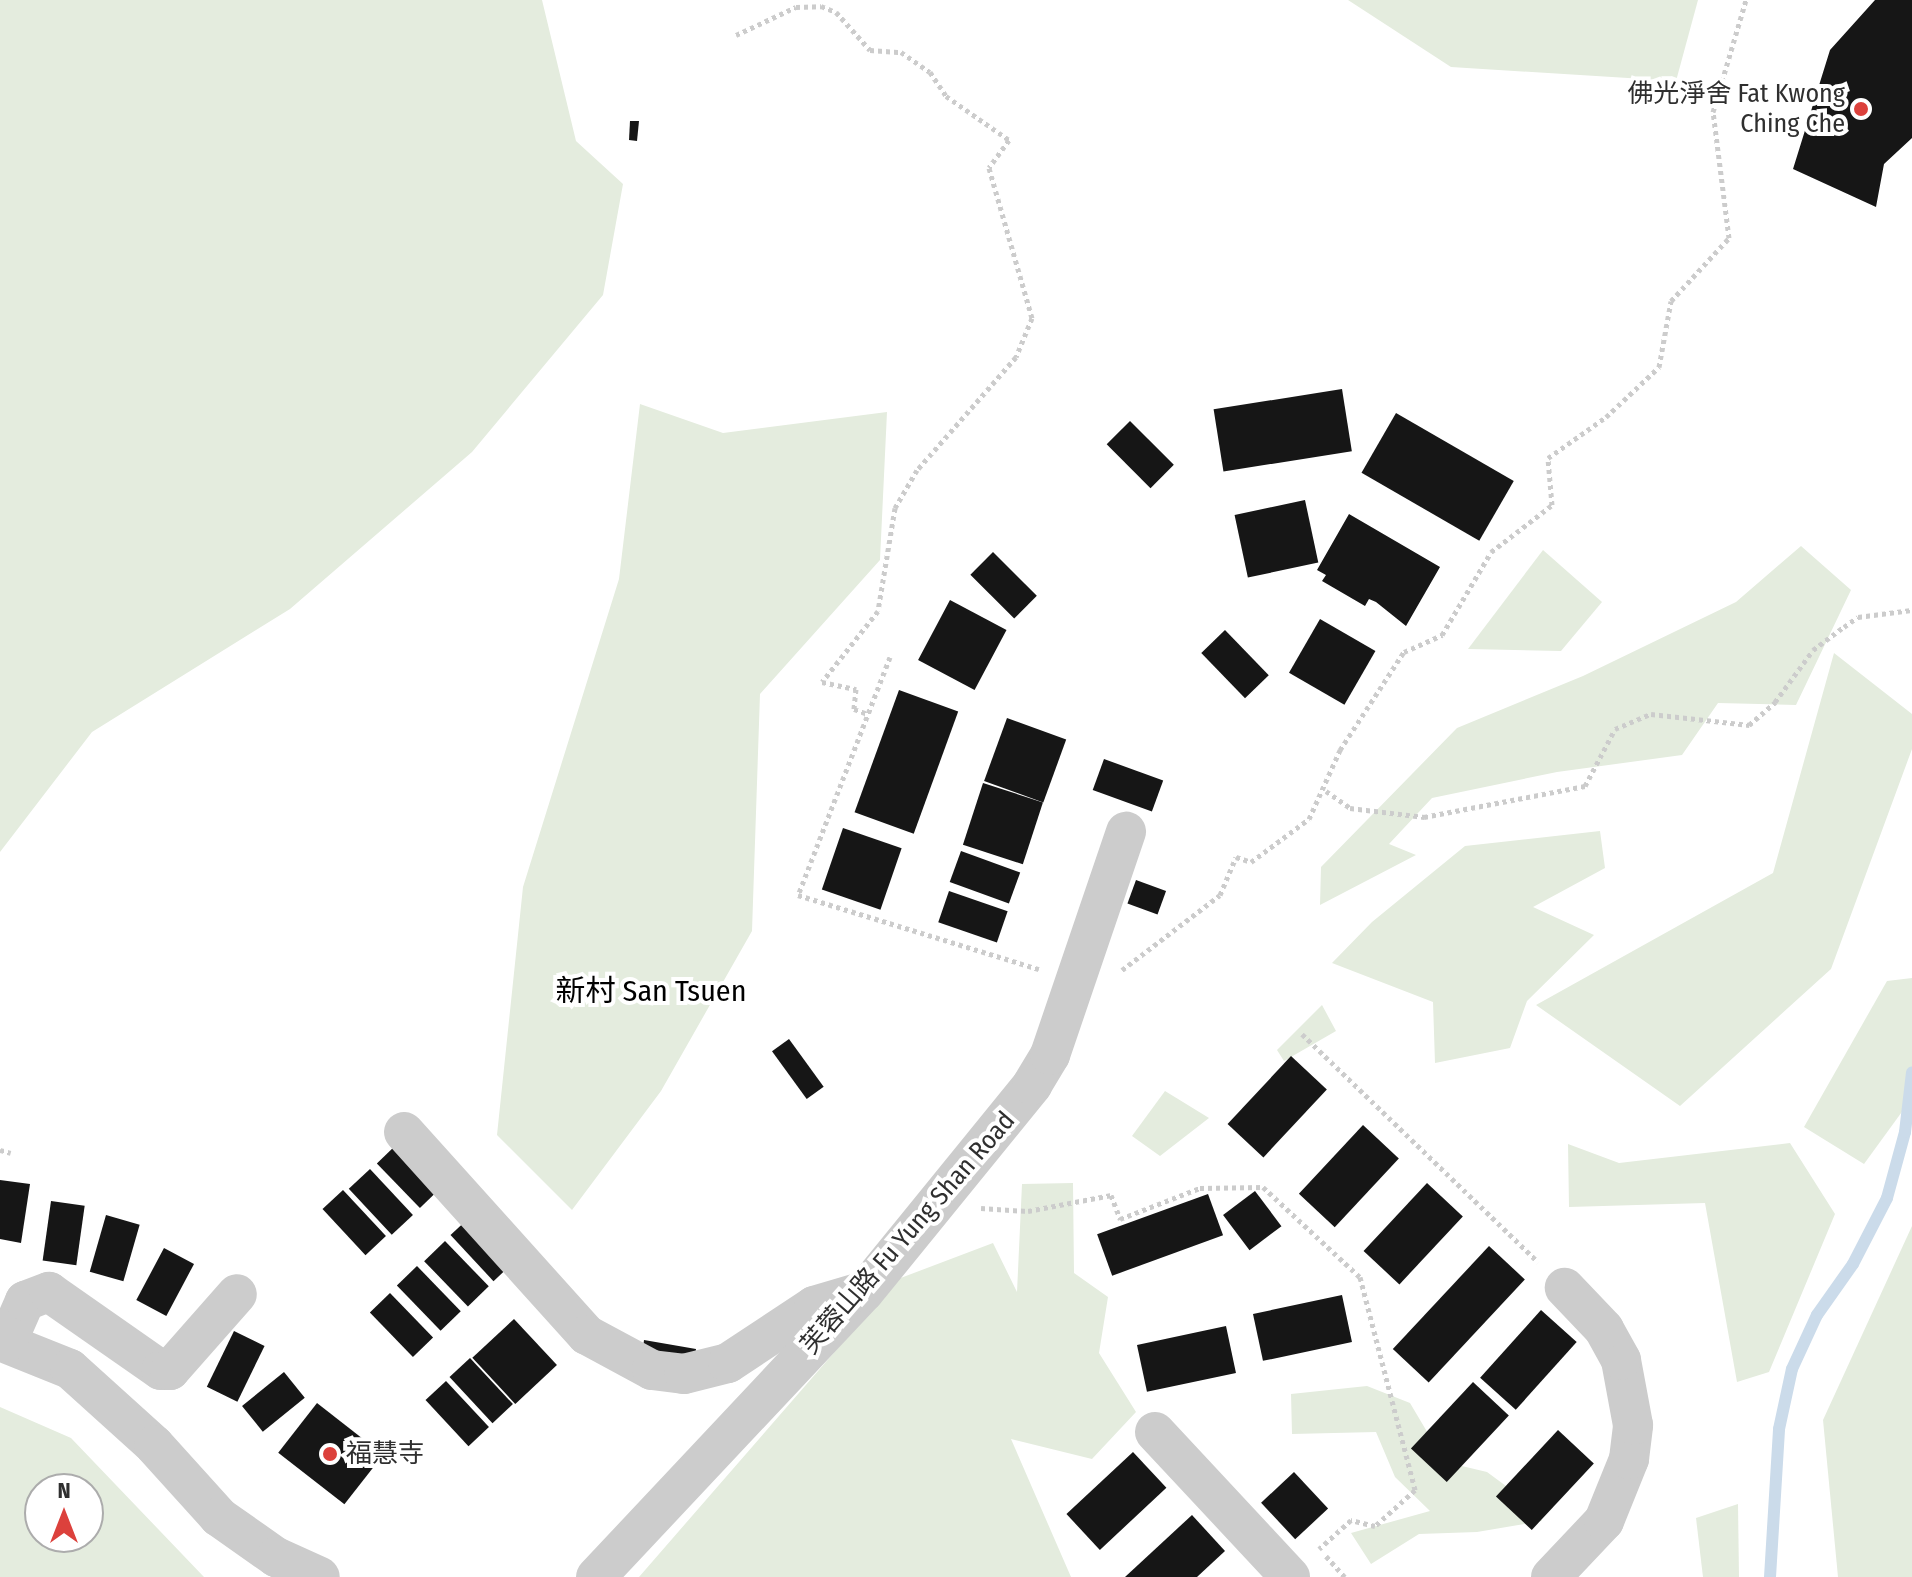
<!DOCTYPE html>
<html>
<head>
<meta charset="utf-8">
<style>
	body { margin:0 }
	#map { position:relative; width:1912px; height:1577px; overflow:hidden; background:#fff; font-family:"Fira Sans Condensed","Noto Sans TC",sans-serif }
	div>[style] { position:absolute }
	.green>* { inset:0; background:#e4ecde }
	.stream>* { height:12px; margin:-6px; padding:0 6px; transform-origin:6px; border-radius:6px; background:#cbdbea }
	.building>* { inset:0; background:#161616; transform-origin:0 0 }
	.path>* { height:5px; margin-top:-2.5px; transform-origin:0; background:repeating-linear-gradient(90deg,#ccc 0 4px,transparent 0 8px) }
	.minor>* { height:40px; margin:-20px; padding:0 20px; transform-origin:20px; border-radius:20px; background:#ccc }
	.dots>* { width:22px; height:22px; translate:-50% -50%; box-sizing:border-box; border:4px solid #fff; border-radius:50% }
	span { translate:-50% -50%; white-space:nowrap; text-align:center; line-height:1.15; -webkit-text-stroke:8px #fff; paint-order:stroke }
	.poi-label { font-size:26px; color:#2f2f2f }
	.right { translate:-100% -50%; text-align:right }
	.left { translate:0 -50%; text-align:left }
	.street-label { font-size:26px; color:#2f2f2f }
	.quarter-label { font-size:30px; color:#000 }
	.north { position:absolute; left:24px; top:1473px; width:80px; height:80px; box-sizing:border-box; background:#fff; border:2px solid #acacac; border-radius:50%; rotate:0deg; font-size:22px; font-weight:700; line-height:32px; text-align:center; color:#2f2f2f }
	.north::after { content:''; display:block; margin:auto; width:28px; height:36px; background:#dc413c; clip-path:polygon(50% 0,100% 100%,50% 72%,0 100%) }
</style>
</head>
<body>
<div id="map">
	<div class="green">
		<div style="clip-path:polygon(0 0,542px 0,576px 141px,623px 184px,603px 295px,472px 452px,290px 609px,92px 732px,0 852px)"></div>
		<div style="clip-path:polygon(1348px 0,1698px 0,1676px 81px,1451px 67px)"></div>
		<div style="clip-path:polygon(640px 404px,723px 433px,887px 412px,880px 560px,760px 694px,752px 931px,661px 1091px,572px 1210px,497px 1135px,523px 887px,619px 579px)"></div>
		<div style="clip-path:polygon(1801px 546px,1851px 590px,1796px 705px,1718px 703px,1682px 755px,1557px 772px,1432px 798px,1389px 844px,1416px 855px,1320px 905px,1321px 867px,1457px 728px,1583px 676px,1736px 602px)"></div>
		<div style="clip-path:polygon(1543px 550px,1602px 602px,1561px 651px,1468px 649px)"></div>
		<div style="clip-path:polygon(1834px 653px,1912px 714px,1912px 749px,1831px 969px,1680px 1106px,1536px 1005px,1773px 873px)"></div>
		<div style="clip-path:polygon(1600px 831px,1605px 868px,1533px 907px,1594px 935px,1527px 1001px,1510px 1048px,1435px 1063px,1433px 1002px,1332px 963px,1372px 922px,1465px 846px)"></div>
		<div style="clip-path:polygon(1912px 978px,1912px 1098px,1864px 1164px,1804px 1127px,1887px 981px)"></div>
		<div style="clip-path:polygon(1322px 1005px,1336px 1031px,1284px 1061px,1277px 1050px)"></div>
		<div style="clip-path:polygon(1165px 1091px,1209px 1118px,1160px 1156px,1132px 1136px)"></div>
		<div style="clip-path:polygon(1790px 1143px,1835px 1214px,1769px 1372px,1737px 1382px,1705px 1203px,1569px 1207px,1568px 1144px,1619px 1163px)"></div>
		<div style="clip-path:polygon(1073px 1183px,1074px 1273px,1108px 1297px,1099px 1353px,1136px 1412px,1092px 1459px,1011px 1439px,1071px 1577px,639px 1577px,898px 1279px,993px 1243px,1017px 1292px,1022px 1184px)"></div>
		<div style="clip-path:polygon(1912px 1226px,1912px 1577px,1838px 1577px,1823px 1420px)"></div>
		<div style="clip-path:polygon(1367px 1386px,1410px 1403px,1445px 1462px,1487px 1472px,1525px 1500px,1542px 1521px,1477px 1532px,1419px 1534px,1371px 1564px,1351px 1533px,1430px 1511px,1395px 1477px,1376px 1432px,1292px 1434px,1291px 1394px)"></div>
		<div style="clip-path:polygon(evenodd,0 1407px,71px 1438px,204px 1577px,0 1577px,0 1407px,40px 1489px,88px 1489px,88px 1537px,40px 1537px,40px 1489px)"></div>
		<div style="clip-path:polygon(1738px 1504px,1739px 1577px,1703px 1577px,1696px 1518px)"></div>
	</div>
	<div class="stream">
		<div style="left:1770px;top:1577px;width:148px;rotate:-86.5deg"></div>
		<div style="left:1779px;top:1429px;width:61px;rotate:-77.8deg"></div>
		<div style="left:1792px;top:1369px;width:60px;rotate:-65.2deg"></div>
		<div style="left:1817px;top:1315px;width:62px;rotate:-54.8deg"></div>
		<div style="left:1853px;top:1264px;width:74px;rotate:-62.7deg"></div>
		<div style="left:1887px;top:1198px;width:68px;rotate:-74.7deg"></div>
		<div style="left:1905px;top:1132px;width:60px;rotate:-83.3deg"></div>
	</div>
	<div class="building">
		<div style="clip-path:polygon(1875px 0,1912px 0,1912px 138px,1884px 164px,1876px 207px,1793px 169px,1830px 50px)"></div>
		<div style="clip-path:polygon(630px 121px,639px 121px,637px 141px,629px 140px)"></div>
		<div style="left:1342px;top:389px;width:63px;height:130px;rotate:81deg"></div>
		<div style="left:1396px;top:413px;width:136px;height:69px;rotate:30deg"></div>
		<div style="left:1130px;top:421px;width:62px;height:33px;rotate:45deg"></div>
		<div style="left:1305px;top:500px;width:64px;height:72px;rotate:78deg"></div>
		<div style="clip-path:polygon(1349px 514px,1440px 567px,1406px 626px,1376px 602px,1369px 599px,1365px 606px,1322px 581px,1326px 575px,1317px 570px)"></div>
		<div style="left:993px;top:552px;width:62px;height:32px;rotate:45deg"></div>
		<div style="left:950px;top:600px;width:64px;height:68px;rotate:28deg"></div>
		<div style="left:1320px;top:619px;width:64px;height:62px;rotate:30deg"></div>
		<div style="left:1225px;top:630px;width:63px;height:33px;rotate:46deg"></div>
		<div style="left:899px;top:690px;width:63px;height:130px;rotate:20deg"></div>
		<div style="left:1007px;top:718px;width:63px;height:67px;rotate:20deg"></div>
		<div style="left:1104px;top:759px;width:63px;height:33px;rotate:20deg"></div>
		<div style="left:983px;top:783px;width:63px;height:65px;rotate:18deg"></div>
		<div style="left:843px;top:828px;width:62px;height:65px;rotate:19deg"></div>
		<div style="left:961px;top:851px;width:63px;height:33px;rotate:20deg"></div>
		<div style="left:1136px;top:880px;width:32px;height:25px;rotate:20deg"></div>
		<div style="left:949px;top:891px;width:62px;height:33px;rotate:19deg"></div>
		<div style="left:789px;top:1039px;width:59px;height:21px;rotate:54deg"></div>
		<div style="left:1291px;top:1056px;width:49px;height:93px;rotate:43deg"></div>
		<div style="left:1363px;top:1125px;width:49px;height:94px;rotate:43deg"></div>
		<div style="left:397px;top:1144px;width:62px;height:28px;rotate:46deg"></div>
		<div style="left:370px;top:1169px;width:63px;height:29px;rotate:47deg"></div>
		<div style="clip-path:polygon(0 1180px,30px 1184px,21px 1243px,0 1239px)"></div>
		<div style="left:1427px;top:1183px;width:49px;height:93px;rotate:43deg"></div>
		<div style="left:343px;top:1190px;width:63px;height:28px;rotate:47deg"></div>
		<div style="left:1255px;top:1191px;width:44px;height:40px;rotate:53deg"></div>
		<div style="left:1208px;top:1194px;width:44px;height:118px;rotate:70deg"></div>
		<div style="left:51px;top:1201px;width:34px;height:60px;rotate:8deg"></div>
		<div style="left:106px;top:1215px;width:35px;height:59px;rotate:16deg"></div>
		<div style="left:471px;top:1216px;width:63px;height:28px;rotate:47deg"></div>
		<div style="left:445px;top:1241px;width:63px;height:29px;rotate:46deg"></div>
		<div style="left:1489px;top:1246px;width:49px;height:141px;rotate:43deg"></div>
		<div style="left:164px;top:1248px;width:34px;height:59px;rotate:28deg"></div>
		<div style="left:417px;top:1266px;width:63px;height:28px;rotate:46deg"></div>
		<div style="left:390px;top:1293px;width:62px;height:28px;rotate:46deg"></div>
		<div style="left:1342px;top:1295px;width:48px;height:91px;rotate:78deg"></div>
		<div style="left:1541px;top:1310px;width:48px;height:91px;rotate:42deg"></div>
		<div style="left:514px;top:1319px;width:63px;height:57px;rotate:47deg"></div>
		<div style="left:1226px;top:1326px;width:48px;height:91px;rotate:78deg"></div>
		<div style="left:234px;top:1331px;width:34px;height:62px;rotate:26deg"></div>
		<div style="clip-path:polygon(644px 1340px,696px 1349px,694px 1363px,642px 1357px)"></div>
		<div style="left:470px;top:1358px;width:63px;height:28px;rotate:47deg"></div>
		<div style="left:284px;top:1372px;width:33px;height:54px;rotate:51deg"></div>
		<div style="left:446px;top:1381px;width:63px;height:28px;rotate:47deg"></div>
		<div style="left:1473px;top:1382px;width:49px;height:91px;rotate:43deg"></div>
		<div style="left:317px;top:1403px;width:84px;height:63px;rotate:38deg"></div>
		<div style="left:1558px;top:1430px;width:49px;height:91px;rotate:43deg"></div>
		<div style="left:1133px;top:1452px;width:49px;height:91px;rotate:47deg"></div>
		<div style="left:1294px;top:1472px;width:50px;height:45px;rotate:47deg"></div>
		<div style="clip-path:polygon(1192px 1515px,1225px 1551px,1197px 1577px,1125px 1577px)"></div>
	</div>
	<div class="path">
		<div style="left:736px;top:35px;width:66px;rotate:-25deg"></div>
		<div style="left:796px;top:7px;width:25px;rotate:-2deg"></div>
		<div style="left:821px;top:6px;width:16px;rotate:22deg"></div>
		<div style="left:836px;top:12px;width:51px;rotate:48.2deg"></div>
		<div style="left:870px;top:50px;width:31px;rotate:4deg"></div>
		<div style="left:901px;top:52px;width:35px;rotate:35deg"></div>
		<div style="left:930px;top:72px;width:29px;rotate:56deg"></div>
		<div style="left:946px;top:96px;width:77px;rotate:34.9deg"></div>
		<div style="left:1009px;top:140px;width:34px;rotate:126deg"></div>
		<div style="left:989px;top:168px;width:156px;rotate:74deg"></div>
		<div style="left:1032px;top:318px;width:42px;rotate:112.3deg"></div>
		<div style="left:1016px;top:357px;width:150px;rotate:131.2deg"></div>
		<div style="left:917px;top:470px;width:44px;rotate:120.1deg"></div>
		<div style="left:895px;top:508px;width:104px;rotate:99.4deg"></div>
		<div style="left:878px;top:611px;width:90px;rotate:128.3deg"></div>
		<div style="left:822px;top:682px;width:35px;rotate:12deg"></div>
		<div style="left:856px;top:689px;width:20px;rotate:96deg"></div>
		<div style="left:854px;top:709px;width:15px;rotate:20deg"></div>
		<div style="left:890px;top:657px;width:255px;rotate:111.1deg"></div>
		<div style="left:798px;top:895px;width:252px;rotate:17.1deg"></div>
		<div style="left:1326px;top:791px;width:29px;rotate:35deg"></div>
		<div style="left:1350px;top:808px;width:75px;rotate:6.9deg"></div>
		<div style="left:1424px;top:817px;width:164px;rotate:-10.9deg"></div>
		<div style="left:1585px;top:786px;width:64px;rotate:-62.2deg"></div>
		<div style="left:1615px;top:729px;width:39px;rotate:-23deg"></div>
		<div style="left:1651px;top:714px;width:99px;rotate:6.4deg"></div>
		<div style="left:1749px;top:725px;width:35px;rotate:-41deg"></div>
		<div style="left:1775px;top:702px;width:64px;rotate:-53.8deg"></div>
		<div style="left:1813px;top:650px;width:39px;rotate:-37deg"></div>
		<div style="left:1844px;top:627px;width:17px;rotate:-36deg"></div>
		<div style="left:1858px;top:617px;width:54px;rotate:-7.4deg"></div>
		<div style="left:1122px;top:970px;width:123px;rotate:-37.4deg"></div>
		<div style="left:1220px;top:895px;width:41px;rotate:-67.2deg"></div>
		<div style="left:1236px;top:857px;width:16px;rotate:18deg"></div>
		<div style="left:1251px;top:862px;width:72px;rotate:-36.6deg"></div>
		<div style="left:1309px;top:819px;width:76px;rotate:-65.8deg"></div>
		<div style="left:1340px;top:750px;width:117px;rotate:-56.9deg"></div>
		<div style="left:1404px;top:652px;width:42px;rotate:-24.1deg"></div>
		<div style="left:1442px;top:635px;width:96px;rotate:-59.4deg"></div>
		<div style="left:1491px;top:552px;width:77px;rotate:-37.6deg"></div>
		<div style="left:1552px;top:505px;width:47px;rotate:-94.9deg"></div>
		<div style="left:1548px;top:458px;width:71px;rotate:-35.3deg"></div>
		<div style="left:1606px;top:417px;width:73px;rotate:-43.3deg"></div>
		<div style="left:1659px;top:367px;width:67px;rotate:-79.7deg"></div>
		<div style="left:1671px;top:301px;width:86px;rotate:-47.4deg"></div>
		<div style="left:1729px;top:238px;width:127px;rotate:-97.2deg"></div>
		<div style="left:1713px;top:112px;width:117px;rotate:-73.6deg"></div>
		<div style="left:1302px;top:1034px;width:328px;rotate:44deg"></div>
		<div style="left:0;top:1150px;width:11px;rotate:15deg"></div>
		<div style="left:981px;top:1208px;width:47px;rotate:3.7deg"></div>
		<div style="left:1028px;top:1211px;width:85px;rotate:-10.9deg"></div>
		<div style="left:1111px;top:1195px;width:26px;rotate:69deg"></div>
		<div style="left:1120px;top:1219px;width:86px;rotate:-21.2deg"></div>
		<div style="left:1200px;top:1188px;width:63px;rotate:-0.9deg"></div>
		<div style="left:1263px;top:1187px;width:132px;rotate:42.9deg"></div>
		<div style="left:1360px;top:1277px;width:220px;rotate:75.5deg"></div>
		<div style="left:1415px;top:1490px;width:54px;rotate:138deg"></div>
		<div style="left:1375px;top:1526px;width:25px;rotate:-166deg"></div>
		<div style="left:1351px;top:1520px;width:43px;rotate:137.8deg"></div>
		<div style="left:1326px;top:1556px;width:28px;rotate:48deg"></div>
	</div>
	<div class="minor">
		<div style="left:404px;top:1132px;width:273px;rotate:48deg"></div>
		<div style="left:587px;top:1335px;width:74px;rotate:28.3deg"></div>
		<div style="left:652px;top:1370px;width:32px;rotate:7deg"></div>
		<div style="left:684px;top:1374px;width:45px;rotate:-14deg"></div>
		<div style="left:728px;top:1363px;width:103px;rotate:-33.5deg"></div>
		<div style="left:814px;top:1306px;width:46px;rotate:-16.5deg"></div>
		<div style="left:0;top:1341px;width:75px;rotate:21.8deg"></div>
		<div style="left:70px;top:1369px;width:113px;rotate:42.1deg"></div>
		<div style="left:154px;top:1445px;width:97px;rotate:47.9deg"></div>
		<div style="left:219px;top:1517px;width:70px;rotate:35.1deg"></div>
		<div style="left:276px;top:1557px;width:48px;rotate:24.4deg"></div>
		<div style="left:7px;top:1342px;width:45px;rotate:-66.3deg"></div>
		<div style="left:25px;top:1301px;width:26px;rotate:-21deg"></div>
		<div style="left:49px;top:1292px;width:136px;rotate:34.9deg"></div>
		<div style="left:161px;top:1370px;width:9px"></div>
		<div style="left:170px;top:1370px;width:101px;rotate:-48.6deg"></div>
		<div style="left:1155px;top:1432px;width:198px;rotate:47deg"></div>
		<div style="left:596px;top:1577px;width:391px;rotate:-46.8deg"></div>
		<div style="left:864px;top:1292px;width:267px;rotate:-50.9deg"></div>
		<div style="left:1032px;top:1085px;width:35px;rotate:-59deg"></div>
		<div style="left:1050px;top:1055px;width:236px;rotate:-71.2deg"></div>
		<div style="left:1551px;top:1577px;width:77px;rotate:-46.6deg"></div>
		<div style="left:1604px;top:1521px;width:67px;rotate:-68deg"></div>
		<div style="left:1629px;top:1459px;width:34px;rotate:-83deg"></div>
		<div style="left:1633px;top:1425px;width:66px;rotate:-100.5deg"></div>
		<div style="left:1621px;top:1360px;width:35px;rotate:-119deg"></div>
		<div style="left:1604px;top:1329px;width:57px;rotate:-133.6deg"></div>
	</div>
	<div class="dots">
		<div style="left:1861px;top:109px;background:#dc413c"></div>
		<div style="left:330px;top:1454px;background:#dc413c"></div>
	</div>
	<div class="poi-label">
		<span class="right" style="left:1845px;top:109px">佛光淨舍 Fat Kwong<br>Ching Che</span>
		<span class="left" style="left:346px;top:1454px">福慧寺</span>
	</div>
	<div class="street-label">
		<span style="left:908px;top:1233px;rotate:-49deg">芙蓉山路 Fu Yung Shan Road</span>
	</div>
	<div class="quarter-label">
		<span style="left:651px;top:991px">新村 San Tsuen</span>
	</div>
	<div class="north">N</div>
</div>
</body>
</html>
